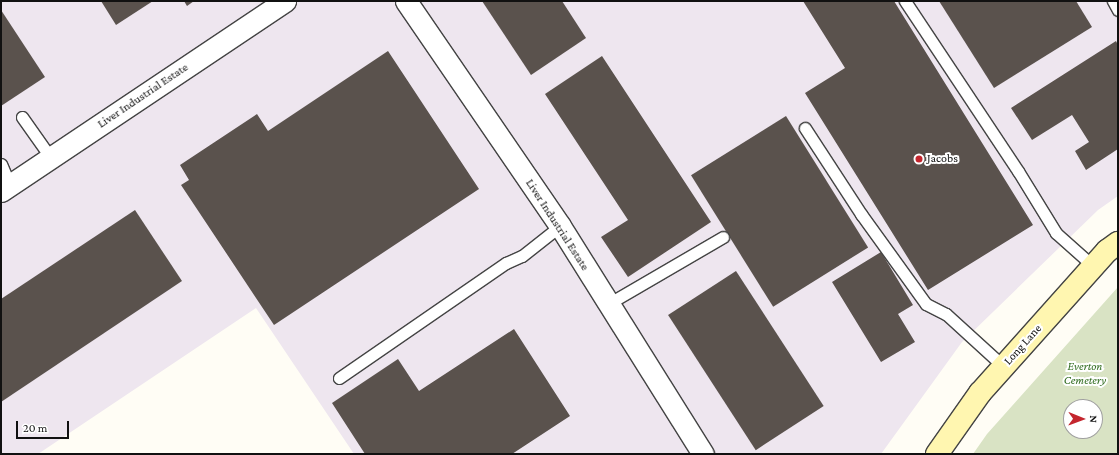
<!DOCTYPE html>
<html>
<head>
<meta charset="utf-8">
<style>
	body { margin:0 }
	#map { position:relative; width:1119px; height:455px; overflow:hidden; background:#fffdf5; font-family:"Crimson Pro",serif }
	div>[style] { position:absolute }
	.industrial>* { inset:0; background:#eee6ef }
	.cemetery>* { inset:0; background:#d9e3c4 }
	.building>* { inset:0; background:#5a524d; transform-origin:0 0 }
	.roads { filter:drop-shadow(1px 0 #444) drop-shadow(-1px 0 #444) drop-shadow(0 1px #444) drop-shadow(0 -1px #444) }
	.lane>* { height:11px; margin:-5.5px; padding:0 5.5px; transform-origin:5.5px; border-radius:5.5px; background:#fff }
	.street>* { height:21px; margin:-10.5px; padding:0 10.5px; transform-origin:10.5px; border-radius:10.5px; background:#fff }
	.secondary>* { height:22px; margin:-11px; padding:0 11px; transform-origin:11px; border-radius:11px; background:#fff6b0 }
	.dots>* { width:11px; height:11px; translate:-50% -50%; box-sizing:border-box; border:2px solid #fff; border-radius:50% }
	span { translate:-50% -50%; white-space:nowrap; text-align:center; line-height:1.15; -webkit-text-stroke:4px #fff; paint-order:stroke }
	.street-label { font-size:12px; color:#111 }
	.poi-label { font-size:12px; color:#111 }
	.left { translate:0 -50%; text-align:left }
	.park-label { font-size:12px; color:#2f6b1f; font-style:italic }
	.frame { position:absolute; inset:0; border:2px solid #111; pointer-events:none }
	.north { position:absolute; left:1063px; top:399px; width:40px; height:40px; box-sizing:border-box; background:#fff; border:1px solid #a0a0a0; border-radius:50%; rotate:91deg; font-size:11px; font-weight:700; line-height:16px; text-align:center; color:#111 }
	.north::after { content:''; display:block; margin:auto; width:14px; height:18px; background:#c4262e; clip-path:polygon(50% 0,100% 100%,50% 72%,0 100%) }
	.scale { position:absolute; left:16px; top:421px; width:53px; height:18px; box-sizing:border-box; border:2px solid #111; border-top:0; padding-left:5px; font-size:12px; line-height:14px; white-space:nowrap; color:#111; -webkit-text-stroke:3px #fff; paint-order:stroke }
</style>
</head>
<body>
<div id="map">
	<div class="industrial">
		<div style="clip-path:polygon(1px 1px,1118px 1px,1118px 196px,1098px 210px,962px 342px,881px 454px,354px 454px,256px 308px,38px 454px,1px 454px)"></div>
	</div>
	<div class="cemetery">
		<div style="clip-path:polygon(evenodd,1118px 287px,1118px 454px,973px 454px,987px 434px,1118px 287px,1071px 407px,1095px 407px,1095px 431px,1071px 431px,1071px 407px)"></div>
	</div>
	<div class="building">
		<div style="clip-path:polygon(101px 1px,153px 1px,116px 25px)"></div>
		<div style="clip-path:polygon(184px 1px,194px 1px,187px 6px)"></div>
		<div style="clip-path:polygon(482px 1px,562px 1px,586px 38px,531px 75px)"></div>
		<div style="clip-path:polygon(803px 1px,894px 1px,1033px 225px,928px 290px,805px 93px,845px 68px)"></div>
		<div style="clip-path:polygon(939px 1px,1076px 1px,1092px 27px,994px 88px)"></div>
		<div style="clip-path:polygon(1px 10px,45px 77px,1px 106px)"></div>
		<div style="clip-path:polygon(1116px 41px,1118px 45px,1118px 149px,1086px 170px,1075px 151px,1089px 142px,1072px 115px,1032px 140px,1011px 108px)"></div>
		<div style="clip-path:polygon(388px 51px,479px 189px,274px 325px,181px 185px,189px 180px,180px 165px,257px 114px,268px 131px)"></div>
		<div style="clip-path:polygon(602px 56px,711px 222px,628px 277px,601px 237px,628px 220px,545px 94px)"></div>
		<div style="left:786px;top:116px;width:155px;height:112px;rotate:58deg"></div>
		<div style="clip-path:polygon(135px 210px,182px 281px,1px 402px,1px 299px)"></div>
		<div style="clip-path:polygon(881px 252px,913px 305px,898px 314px,915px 342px,881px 362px,832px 282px)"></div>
		<div style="left:736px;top:271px;width:161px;height:81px;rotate:57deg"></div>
		<div style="clip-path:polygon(514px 329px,570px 416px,512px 454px,365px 454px,332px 403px,398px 359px,419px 391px)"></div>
	</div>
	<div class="roads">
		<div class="lane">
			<div style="left:905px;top:1px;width:204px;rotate:56.4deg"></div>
			<div style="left:1018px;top:171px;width:73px;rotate:58.5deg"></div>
			<div style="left:1056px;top:233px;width:50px;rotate:41.7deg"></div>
			<div style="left:1113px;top:1px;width:10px;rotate:61deg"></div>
			<div style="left:22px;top:117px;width:50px;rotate:54.7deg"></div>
			<div style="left:805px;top:128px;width:103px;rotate:56.9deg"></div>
			<div style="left:861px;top:214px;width:111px;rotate:54.2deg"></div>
			<div style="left:926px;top:304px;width:22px;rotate:27deg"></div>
			<div style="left:946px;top:314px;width:77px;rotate:42.4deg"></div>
			<div style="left:1px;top:164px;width:23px;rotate:67deg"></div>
			<div style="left:608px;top:304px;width:133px;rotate:-30.2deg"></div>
			<div style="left:339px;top:378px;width:203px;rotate:-34.6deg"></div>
			<div style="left:506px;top:263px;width:17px;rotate:-24deg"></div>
			<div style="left:522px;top:256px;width:48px;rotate:-38.3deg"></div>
		</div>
		<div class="street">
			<div style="left:406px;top:1px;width:273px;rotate:55.6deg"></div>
			<div style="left:560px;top:226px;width:269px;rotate:57.9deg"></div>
			<div style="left:1px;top:191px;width:342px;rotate:-33.8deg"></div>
		</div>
		<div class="secondary">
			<div style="left:937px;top:454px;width:75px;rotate:-54.8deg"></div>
			<div style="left:980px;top:393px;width:191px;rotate:-48.2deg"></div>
			<div style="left:1107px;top:251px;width:14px;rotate:-36deg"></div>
		</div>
	</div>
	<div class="dots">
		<div style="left:919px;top:159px;background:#c4262e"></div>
	</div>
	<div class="street-label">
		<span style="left:143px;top:96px;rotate:-34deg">Liver Industrial Estate</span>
		<span style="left:557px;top:225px;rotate:57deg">Liver Industrial Estate</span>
		<span style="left:1023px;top:345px;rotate:-48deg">Long Lane</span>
	</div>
	<div class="poi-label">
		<span class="left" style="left:927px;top:159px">Jacobs</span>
	</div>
	<div class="park-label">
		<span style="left:1085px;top:374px">Everton<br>Cemetery</span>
	</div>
	<div class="frame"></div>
	<div class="north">N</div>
	<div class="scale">20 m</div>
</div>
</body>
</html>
